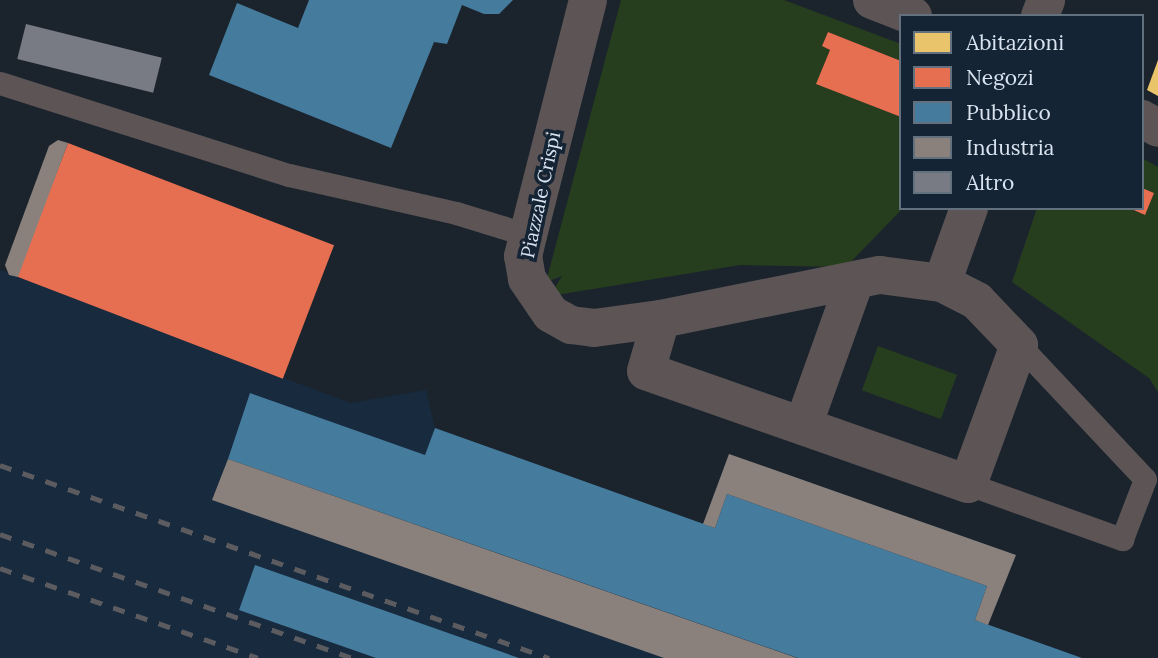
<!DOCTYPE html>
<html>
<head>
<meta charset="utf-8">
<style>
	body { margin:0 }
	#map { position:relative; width:1158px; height:658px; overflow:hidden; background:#1b242d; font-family:Lora,serif }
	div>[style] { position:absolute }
	.built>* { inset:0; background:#172a3e }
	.green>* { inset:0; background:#263e1e; transform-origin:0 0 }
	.homes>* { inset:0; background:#e9c46a }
	.shops>* { inset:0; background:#e76f51; transform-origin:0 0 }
	.public>* { inset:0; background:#457b9d }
	.industry>* { inset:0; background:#8a817c }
	.building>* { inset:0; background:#797b84; transform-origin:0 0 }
	.service>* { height:23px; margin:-11.5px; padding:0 11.5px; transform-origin:11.5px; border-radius:11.5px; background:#5c5455 }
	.minor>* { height:38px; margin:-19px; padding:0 19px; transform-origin:19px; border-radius:19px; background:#5c5455 }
	.tertiary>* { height:38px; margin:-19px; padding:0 19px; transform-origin:19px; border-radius:19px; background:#5c5455 }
	.rail>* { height:5px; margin-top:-2.5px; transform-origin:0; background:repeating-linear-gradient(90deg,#5c5b5f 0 12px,transparent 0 24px) }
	span { translate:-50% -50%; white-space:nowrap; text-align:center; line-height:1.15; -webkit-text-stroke:7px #142434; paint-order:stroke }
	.street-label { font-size:19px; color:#dae4f0 }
	.legend { position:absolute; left:899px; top:14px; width:245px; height:196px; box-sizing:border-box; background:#142434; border:2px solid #63717f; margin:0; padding:9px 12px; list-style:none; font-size:21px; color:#dae4f0 }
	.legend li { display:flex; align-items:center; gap:14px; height:35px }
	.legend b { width:35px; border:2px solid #63717f }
</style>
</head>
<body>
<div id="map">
	<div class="built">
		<div style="clip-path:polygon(0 270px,350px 403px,426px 390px,435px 429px,703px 524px,729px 454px,1016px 555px,988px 625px,1083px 658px,0 658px)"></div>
	</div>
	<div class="green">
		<div style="clip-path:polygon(621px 0,784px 0,901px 44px,901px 61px,828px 32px,822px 46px,830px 50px,817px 84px,901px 117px,903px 208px,846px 267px,740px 265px,550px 296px,562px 276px,546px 282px)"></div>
		<div style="clip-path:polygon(1142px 158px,1158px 167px,1158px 392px,1149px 378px,1012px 282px,1037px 208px,1129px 208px,1144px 215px,1154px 193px,1142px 188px)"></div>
		<div style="left:878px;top:346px;width:84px;height:47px;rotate:20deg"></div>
	</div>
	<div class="homes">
		<div style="clip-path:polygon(1158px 60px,1158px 96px,1147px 90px)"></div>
	</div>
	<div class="shops">
		<div style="clip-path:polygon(828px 32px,901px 61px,901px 117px,816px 84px,830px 50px,822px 46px)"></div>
		<div style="left:68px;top:143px;width:285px;height:143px;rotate:21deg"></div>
		<div style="clip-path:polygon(1142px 188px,1154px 193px,1145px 215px,1129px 208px,1142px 208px)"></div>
	</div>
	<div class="public">
		<div style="clip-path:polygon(309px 0,513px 0,499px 14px,484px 14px,462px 5px,447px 44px,434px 42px,391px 148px,209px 75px,237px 3px,298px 28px)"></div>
		<div style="clip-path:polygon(250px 393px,425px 455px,435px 428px,715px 528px,727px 494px,987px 586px,975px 620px,1082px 658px,798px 658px,228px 459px)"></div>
		<div style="clip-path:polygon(255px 565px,519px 658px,376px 658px,239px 610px)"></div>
	</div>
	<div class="industry">
		<div style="clip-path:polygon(58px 140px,68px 143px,18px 277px,9px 275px,5px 265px,49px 146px)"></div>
		<div style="clip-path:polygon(729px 454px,1016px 555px,988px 625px,975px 620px,987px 586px,727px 494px,715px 528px,703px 524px)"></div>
		<div style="clip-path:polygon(228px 459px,797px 658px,664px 658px,212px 500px)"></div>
	</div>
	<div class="building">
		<div style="left:26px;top:24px;width:140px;height:36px;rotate:14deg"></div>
	</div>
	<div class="service">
		<div style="left:0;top:83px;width:303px;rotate:17.7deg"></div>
		<div style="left:289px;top:175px;width:171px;rotate:12.8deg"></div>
		<div style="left:456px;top:213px;width:75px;rotate:17deg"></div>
		<div style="left:968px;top:484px;width:164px;rotate:19.7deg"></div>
		<div style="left:1122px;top:539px;width:64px;rotate:-69deg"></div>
		<div style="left:1145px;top:479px;width:184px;rotate:-133.2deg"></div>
	</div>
	<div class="minor">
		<div style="left:588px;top:0;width:243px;rotate:104.3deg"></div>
		<div style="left:528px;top:235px;width:22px;rotate:103deg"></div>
		<div style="left:523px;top:256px;width:23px;rotate:80deg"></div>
		<div style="left:527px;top:279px;width:42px;rotate:55.6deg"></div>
		<div style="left:551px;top:314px;width:23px;rotate:29deg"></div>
		<div style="left:571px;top:325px;width:23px;rotate:7deg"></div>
		<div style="left:594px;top:328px;width:68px;rotate:-7.7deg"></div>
		<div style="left:880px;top:275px;width:63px;rotate:7.4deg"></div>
		<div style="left:942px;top:283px;width:39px;rotate:27deg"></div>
		<div style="left:977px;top:301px;width:61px;rotate:46.3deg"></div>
		<div style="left:1019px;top:345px;width:148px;rotate:110.1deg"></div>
		<div style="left:968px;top:484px;width:341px;rotate:-160.7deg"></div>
		<div style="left:646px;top:371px;width:54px;rotate:-73.9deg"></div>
		<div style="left:661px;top:319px;width:223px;rotate:-11.4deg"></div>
		<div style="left:942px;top:283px;width:80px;rotate:-70.2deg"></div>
		<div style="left:803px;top:426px;width:154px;rotate:-70.3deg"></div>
	</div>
	<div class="tertiary">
		<div style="left:872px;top:0;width:44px;rotate:21.3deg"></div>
		<div style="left:1040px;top:16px;width:17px;rotate:-69deg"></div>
		<div style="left:1142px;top:119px;width:18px;rotate:29deg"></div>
	</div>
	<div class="rail">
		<div style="left:0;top:465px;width:582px;rotate:19.37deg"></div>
		<div style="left:0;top:534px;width:373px;rotate:19.4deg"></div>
		<div style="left:0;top:568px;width:273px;rotate:19.2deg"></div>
	</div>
	<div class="street-label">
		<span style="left:541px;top:195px;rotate:-78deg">Piazzale Crispi</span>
	</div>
	<ul class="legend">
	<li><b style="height:19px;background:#e9c46a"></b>Abitazioni</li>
	<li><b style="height:19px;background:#e76f51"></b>Negozi</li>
	<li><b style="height:19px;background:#457b9d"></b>Pubblico</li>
	<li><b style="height:19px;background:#8a817c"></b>Industria</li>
	<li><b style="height:19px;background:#797b84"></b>Altro</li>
	</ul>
</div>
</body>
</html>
